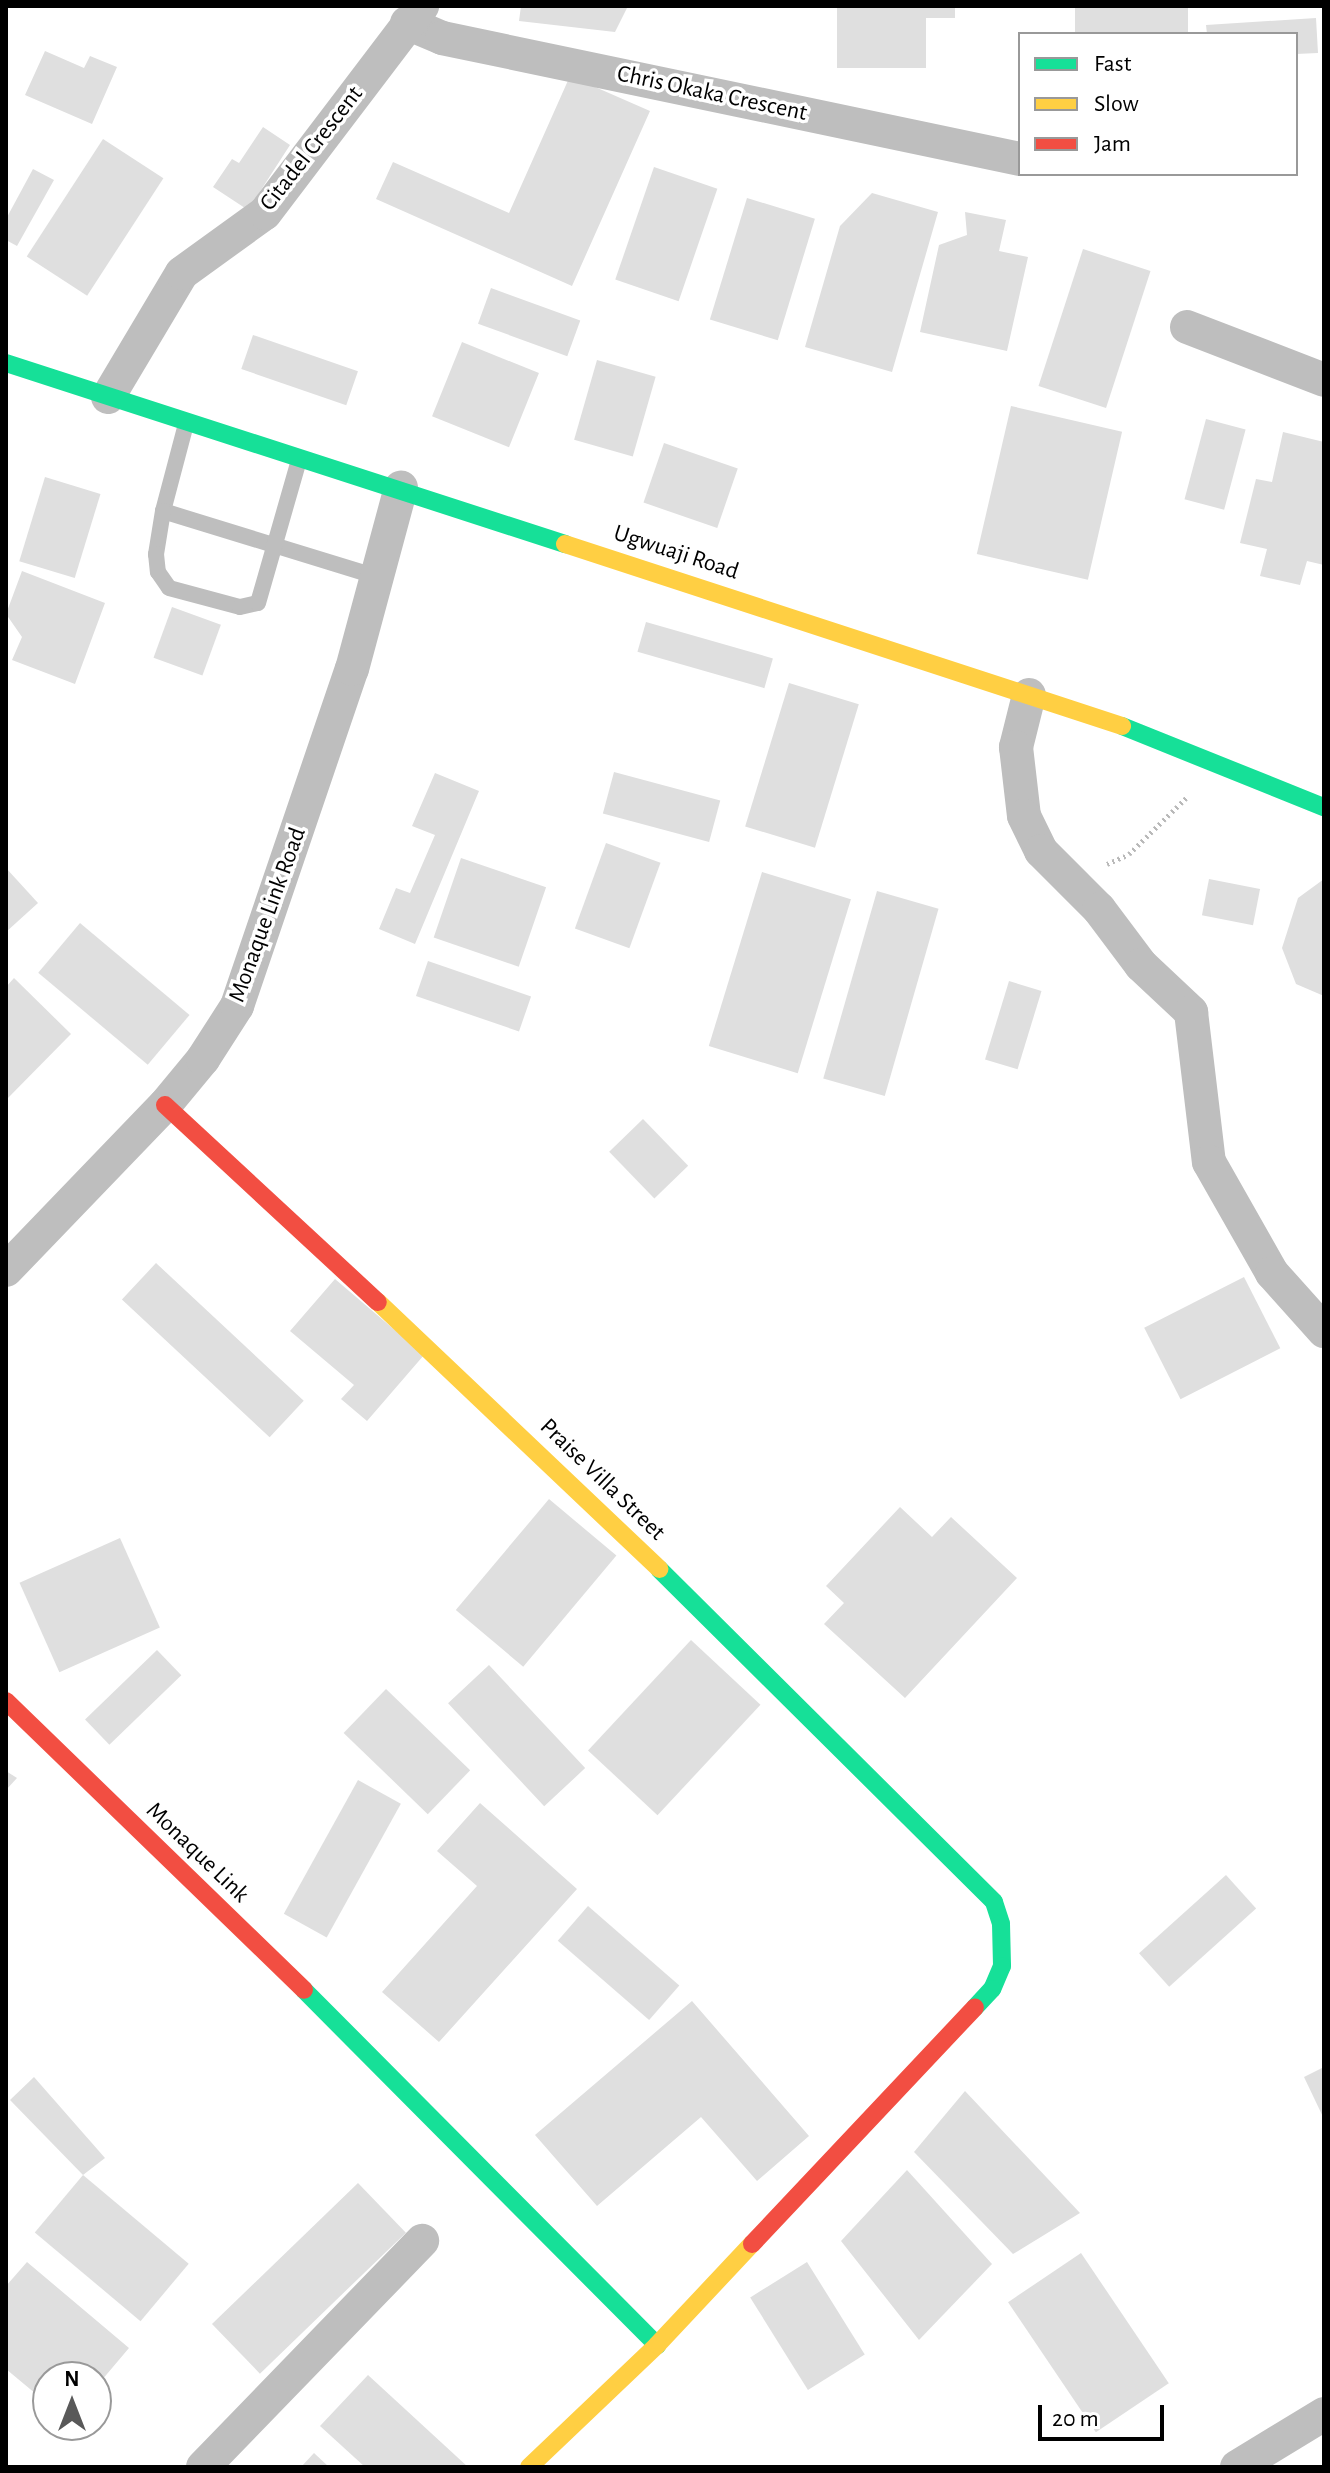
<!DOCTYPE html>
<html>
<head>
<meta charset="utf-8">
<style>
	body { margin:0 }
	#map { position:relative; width:1330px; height:2473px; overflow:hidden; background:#fff; font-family:"Alegreya Sans",sans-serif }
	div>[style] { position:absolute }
	.building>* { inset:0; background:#dfdfdf; transform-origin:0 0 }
	.path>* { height:5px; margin-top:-2.5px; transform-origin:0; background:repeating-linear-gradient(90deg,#b9b9b9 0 2px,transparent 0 6px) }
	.lane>* { height:16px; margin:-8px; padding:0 8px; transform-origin:8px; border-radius:8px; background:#bebebe }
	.street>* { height:34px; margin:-17px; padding:0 17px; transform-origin:17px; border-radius:17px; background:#bebebe }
	.fast>* { height:18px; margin:-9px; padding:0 9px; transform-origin:9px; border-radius:9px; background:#16e098 }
	.slow>* { height:18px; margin:-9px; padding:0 9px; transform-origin:9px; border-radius:9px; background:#ffcf43 }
	.jam>* { height:18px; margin:-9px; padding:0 9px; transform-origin:9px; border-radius:9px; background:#f24e42 }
	span { translate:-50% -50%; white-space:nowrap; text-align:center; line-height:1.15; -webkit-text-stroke:7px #fff; paint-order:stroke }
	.street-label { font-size:24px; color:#000 }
	.frame { position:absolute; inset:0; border:8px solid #000; pointer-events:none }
	.legend { position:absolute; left:1018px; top:32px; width:280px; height:144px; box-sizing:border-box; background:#fff; border:2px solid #999; margin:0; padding:10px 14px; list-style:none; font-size:24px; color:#000 }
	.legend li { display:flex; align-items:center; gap:16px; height:40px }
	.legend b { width:40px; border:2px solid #999 }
	.north { position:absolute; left:32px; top:2361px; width:80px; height:80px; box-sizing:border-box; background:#fff; border:2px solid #999; border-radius:50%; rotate:0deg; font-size:22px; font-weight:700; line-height:32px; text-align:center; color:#000 }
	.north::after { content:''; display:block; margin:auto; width:28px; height:36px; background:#595959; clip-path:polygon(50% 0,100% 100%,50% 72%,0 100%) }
	.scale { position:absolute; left:1038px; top:2405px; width:126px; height:36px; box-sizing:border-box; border:4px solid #000; border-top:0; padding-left:10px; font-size:24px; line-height:28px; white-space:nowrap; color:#000; -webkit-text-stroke:6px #fff; paint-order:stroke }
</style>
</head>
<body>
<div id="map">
	<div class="building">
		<div style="clip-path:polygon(521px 6px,628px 6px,615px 32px,519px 21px)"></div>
		<div style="clip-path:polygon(837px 6px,955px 6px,955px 18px,926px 18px,926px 68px,837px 68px)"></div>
		<div style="left:1075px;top:6px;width:113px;height:28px"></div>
		<div style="clip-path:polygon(1316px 18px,1318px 53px,1296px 54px,1296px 34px,1207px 34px,1206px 25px)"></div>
		<div style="clip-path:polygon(45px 51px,84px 68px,90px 56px,117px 67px,92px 124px,25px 95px)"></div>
		<div style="clip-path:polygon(570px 76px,650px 111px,572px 286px,376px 199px,393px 162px,509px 213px)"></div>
		<div style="clip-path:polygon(263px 127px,290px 145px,248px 210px,213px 187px,232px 159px,239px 163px)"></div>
		<div style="left:103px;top:139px;width:72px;height:140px;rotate:33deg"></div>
		<div style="left:654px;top:167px;width:67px;height:119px;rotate:19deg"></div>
		<div style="clip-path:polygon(33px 169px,54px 180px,17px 246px,6px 240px,6px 219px)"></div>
		<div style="clip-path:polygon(872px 193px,938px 212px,892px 372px,805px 347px,840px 226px)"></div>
		<div style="left:747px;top:198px;width:71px;height:127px;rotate:17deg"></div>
		<div style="clip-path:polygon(965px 212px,1006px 220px,999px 251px,1028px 257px,1007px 351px,920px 332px,939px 245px,967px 235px)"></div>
		<div style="left:1083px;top:249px;width:71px;height:144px;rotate:18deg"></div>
		<div style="left:491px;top:288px;width:95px;height:38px;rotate:20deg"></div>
		<div style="left:253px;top:335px;width:111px;height:36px;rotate:19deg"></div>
		<div style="left:462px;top:342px;width:83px;height:80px;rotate:22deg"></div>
		<div style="left:597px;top:360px;width:61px;height:83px;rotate:16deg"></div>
		<div style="left:1011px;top:406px;width:114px;height:152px;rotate:13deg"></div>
		<div style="left:1206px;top:419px;width:41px;height:83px;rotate:15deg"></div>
		<div style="clip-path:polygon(1283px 432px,1324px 442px,1324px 565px,1307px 561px,1300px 585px,1260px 576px,1267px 549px,1240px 543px,1256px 479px,1272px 482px)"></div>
		<div style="left:664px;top:443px;width:78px;height:63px;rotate:19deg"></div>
		<div style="left:45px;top:477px;width:58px;height:88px;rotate:17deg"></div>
		<div style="clip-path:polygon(22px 571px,105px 603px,75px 684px,12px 660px,22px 637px,6px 614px)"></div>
		<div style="left:172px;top:607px;width:52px;height:54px;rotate:20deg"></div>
		<div style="left:646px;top:622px;width:132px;height:31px;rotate:16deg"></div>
		<div style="left:789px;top:683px;width:73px;height:150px;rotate:17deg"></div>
		<div style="left:614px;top:772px;width:110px;height:43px;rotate:15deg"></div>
		<div style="clip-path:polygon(435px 773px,479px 791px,415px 944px,379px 929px,396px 888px,410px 893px,435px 835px,412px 826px)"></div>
		<div style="left:606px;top:843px;width:58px;height:91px;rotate:20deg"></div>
		<div style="left:461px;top:858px;width:90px;height:84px;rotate:19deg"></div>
		<div style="clip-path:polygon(6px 868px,38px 903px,6px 932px)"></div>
		<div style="left:762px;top:872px;width:93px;height:182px;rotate:17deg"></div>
		<div style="left:1209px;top:879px;width:52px;height:37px;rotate:11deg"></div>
		<div style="clip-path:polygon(1324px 879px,1324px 996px,1296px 984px,1282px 948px,1298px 898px)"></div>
		<div style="left:877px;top:891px;width:64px;height:195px;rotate:16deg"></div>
		<div style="left:80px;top:923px;width:143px;height:65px;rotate:40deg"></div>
		<div style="left:428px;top:961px;width:109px;height:37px;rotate:19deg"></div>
		<div style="clip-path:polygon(14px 978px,71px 1034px,6px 1100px,6px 987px)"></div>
		<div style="left:1009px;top:981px;width:34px;height:82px;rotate:17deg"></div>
		<div style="left:643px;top:1119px;width:65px;height:47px;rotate:46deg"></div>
		<div style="left:156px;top:1263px;width:202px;height:50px;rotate:43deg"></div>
		<div style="left:1244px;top:1277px;width:80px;height:112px;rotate:63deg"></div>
		<div style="clip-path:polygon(335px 1279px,424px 1355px,367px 1421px,341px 1399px,354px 1385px,290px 1331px)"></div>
		<div style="left:549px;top:1499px;width:88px;height:145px;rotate:40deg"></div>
		<div style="clip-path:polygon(900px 1507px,932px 1537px,951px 1517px,1017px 1578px,905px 1698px,824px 1624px,844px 1603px,826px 1586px)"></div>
		<div style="left:120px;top:1538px;width:98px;height:110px;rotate:66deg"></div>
		<div style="left:691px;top:1640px;width:95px;height:151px;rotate:43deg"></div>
		<div style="left:157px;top:1650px;width:35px;height:100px;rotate:46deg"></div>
		<div style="left:489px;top:1665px;width:141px;height:56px;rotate:47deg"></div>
		<div style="left:386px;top:1689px;width:117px;height:61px;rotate:44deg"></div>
		<div style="clip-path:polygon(6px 1771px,17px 1778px,6px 1790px)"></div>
		<div style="left:358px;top:1780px;width:49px;height:153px;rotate:29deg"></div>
		<div style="clip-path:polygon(480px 1803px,577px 1889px,439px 2042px,382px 1992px,477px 1886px,437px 1851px)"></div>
		<div style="left:1226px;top:1875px;width:45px;height:117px;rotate:48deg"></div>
		<div style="left:588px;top:1906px;width:121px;height:46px;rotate:41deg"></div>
		<div style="clip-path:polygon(692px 2001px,809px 2136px,757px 2181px,701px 2117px,597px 2206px,535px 2135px)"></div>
		<div style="clip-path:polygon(1324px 2067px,1324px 2119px,1304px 2077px)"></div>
		<div style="clip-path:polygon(34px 2077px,105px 2158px,83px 2175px,10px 2100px)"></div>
		<div style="clip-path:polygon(965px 2091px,1080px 2213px,1013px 2254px,914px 2152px)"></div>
		<div style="clip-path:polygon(907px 2170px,992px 2264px,919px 2340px,841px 2241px)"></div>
		<div style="left:83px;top:2175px;width:138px;height:75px;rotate:40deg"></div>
		<div style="left:358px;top:2183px;width:69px;height:203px;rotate:46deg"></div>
		<div style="left:1081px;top:2253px;width:157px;height:88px;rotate:56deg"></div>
		<div style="clip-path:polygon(27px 2262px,129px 2348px,96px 2387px,96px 2377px,48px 2377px,48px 2404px,6px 2369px,6px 2286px)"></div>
		<div style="left:807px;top:2262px;width:109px;height:67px;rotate:58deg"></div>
		<div style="clip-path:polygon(368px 2375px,468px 2467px,365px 2467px,320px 2426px)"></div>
		<div style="clip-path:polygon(314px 2453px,329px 2467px,301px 2467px)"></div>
	</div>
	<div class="path">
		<div style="left:1107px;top:864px;width:24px;rotate:-24deg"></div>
		<div style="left:1129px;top:854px;width:81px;rotate:-44.5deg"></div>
	</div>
	<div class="lane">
		<div style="left:186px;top:424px;width:90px;rotate:104.8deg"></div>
		<div style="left:163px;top:511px;width:225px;rotate:17.1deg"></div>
		<div style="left:163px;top:511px;width:44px;rotate:99.2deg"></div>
		<div style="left:156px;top:554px;width:18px;rotate:84deg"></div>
		<div style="left:158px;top:572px;width:19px;rotate:55deg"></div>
		<div style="left:169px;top:588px;width:73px;rotate:15deg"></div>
		<div style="left:240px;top:607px;width:18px;rotate:-13deg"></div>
		<div style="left:258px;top:603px;width:149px;rotate:-74deg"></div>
	</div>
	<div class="street">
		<div style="left:407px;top:23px;width:38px;rotate:23deg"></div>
		<div style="left:442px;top:38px;width:591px;rotate:11.82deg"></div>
		<div style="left:1187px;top:327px;width:147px;rotate:21.1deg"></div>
		<div style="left:108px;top:397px;width:144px;rotate:-59.2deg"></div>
		<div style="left:182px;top:273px;width:102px;rotate:-35.9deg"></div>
		<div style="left:265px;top:213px;width:260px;rotate:-52.8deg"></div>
		<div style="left:1029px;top:695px;width:54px;rotate:104deg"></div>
		<div style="left:1016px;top:747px;width:69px;rotate:83.4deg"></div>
		<div style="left:1024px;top:816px;width:39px;rotate:64deg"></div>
		<div style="left:1041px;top:851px;width:82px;rotate:45deg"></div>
		<div style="left:1099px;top:909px;width:70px;rotate:53.1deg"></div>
		<div style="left:1141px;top:965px;width:69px;rotate:43.2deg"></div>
		<div style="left:1191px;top:1012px;width:151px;rotate:83.2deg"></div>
		<div style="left:1209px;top:1162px;width:128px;rotate:60.4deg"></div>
		<div style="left:1272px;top:1273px;width:78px;rotate:48.1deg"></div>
		<div style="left:6px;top:1270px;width:229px;rotate:-46.1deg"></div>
		<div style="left:165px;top:1105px;width:60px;rotate:-50.4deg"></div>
		<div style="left:203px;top:1059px;width:63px;rotate:-57.3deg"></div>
		<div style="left:237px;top:1006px;width:356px;rotate:-71.2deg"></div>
		<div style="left:352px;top:669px;width:188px;rotate:-74.9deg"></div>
		<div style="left:203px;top:2467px;width:315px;rotate:-45.9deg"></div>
		<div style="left:1237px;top:2467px;width:102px;rotate:-31.3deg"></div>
	</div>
	<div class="fast">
		<div style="left:6px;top:363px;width:588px;rotate:17.94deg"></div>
		<div style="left:1122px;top:726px;width:218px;rotate:21.9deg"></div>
		<div style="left:659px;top:1569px;width:472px;rotate:44.8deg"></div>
		<div style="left:994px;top:1902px;width:23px;rotate:72deg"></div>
		<div style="left:1001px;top:1924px;width:42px;rotate:88.6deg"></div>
		<div style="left:1002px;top:1966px;width:25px;rotate:113deg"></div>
		<div style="left:992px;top:1989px;width:25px;rotate:133deg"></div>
		<div style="left:304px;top:1990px;width:501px;rotate:45.16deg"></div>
	</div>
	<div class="slow">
		<div style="left:565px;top:544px;width:586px;rotate:18.09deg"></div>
		<div style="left:378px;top:1302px;width:388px;rotate:43.5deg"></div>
		<div style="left:529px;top:2467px;width:177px;rotate:-43.6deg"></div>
		<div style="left:657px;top:2345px;width:139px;rotate:-46.8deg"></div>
	</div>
	<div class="jam">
		<div style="left:165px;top:1105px;width:290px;rotate:42.8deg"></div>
		<div style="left:6px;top:1701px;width:415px;rotate:44.1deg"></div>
		<div style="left:752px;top:2244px;width:325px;rotate:-46.7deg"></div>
	</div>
	<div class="street-label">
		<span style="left:712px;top:94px;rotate:12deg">Chris Okaka Crescent</span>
		<span style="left:312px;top:149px;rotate:-52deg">Citadel Crescent</span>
		<span style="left:676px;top:553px;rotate:18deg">Ugwuaji Road</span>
		<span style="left:268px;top:915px;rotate:-70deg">Monaque Link Road</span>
		<span style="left:602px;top:1480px;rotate:44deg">Praise Villa Street</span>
		<span style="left:197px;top:1853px;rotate:44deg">Monaque Link</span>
	</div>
	<div class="frame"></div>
	<ul class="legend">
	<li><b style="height:10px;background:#16e098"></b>Fast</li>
	<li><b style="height:10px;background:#ffcf43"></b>Slow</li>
	<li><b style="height:10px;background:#f24e42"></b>Jam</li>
	</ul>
	<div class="north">N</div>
	<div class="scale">20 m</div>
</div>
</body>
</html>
